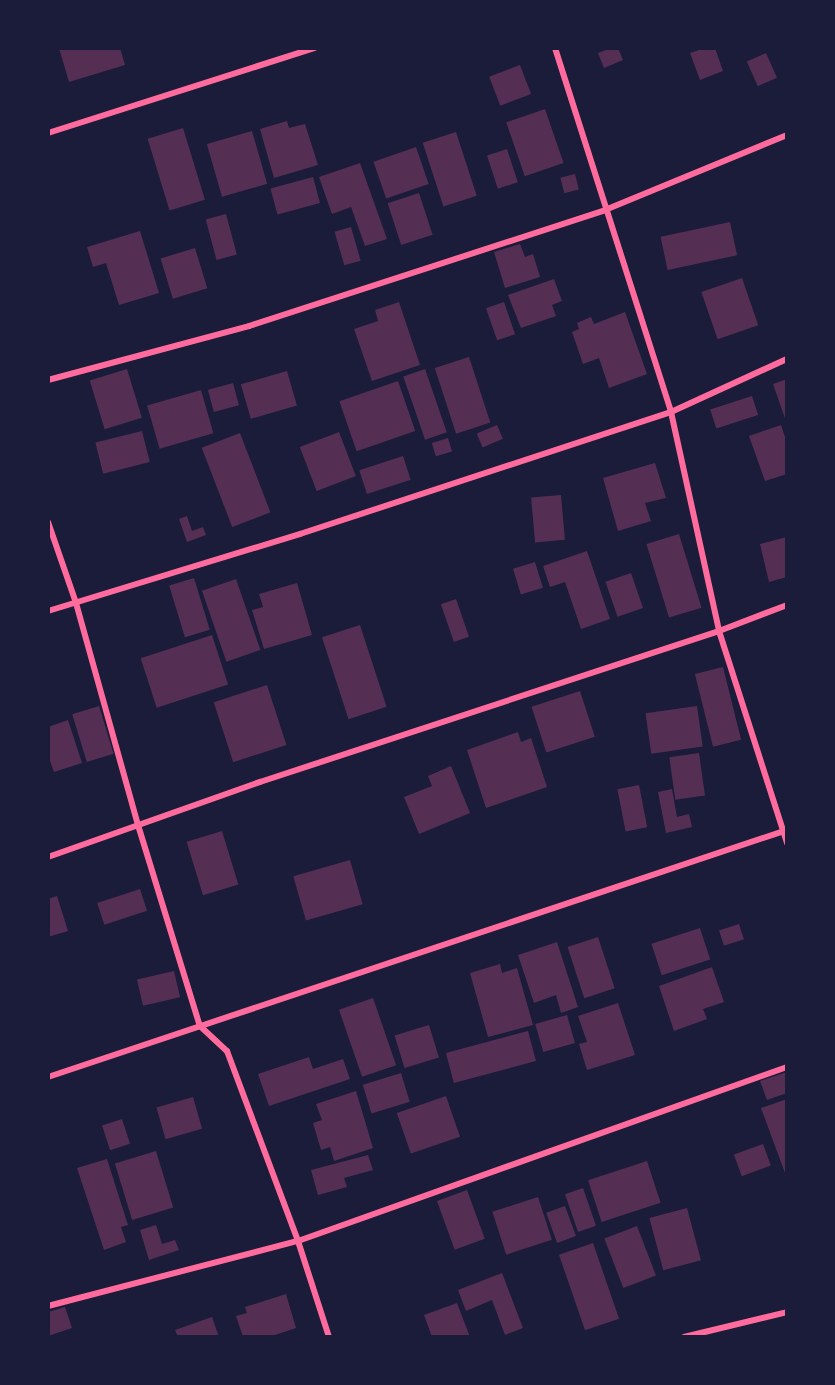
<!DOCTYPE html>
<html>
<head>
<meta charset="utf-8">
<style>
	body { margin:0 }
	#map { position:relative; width:835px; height:1385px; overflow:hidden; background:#1b1b3a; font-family:"Exo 2",sans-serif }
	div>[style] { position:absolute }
	.building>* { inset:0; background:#542f53; transform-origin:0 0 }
	.minor>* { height:6px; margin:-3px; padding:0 3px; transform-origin:3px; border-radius:3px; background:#ff6b9d }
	span { translate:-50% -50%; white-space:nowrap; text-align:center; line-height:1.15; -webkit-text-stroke:4.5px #1b1b3a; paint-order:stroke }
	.frame { position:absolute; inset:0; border:50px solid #1b1b3a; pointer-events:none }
</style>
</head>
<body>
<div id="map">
	<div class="building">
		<div style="clip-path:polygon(59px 48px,120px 48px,125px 65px,69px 82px)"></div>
		<div style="clip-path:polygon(611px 48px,618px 48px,623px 60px,604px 68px,598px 53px)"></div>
		<div style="clip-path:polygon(705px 48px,715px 48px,723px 71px,700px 80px,690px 53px)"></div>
		<div style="left:766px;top:53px;width:27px;height:21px;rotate:66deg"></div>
		<div style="left:520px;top:65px;width:31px;height:33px;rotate:69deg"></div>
		<div style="left:545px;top:109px;width:57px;height:41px;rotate:71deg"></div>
		<div style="clip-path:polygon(287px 121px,289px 128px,305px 124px,318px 165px,274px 178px,260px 129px)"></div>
		<div style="left:183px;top:128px;width:75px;height:37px;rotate:73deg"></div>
		<div style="left:252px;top:131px;width:55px;height:47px;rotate:74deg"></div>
		<div style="left:456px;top:132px;width:67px;height:35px;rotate:72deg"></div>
		<div style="left:416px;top:147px;width:39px;height:45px;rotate:71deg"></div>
		<div style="left:507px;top:149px;width:35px;height:21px;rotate:72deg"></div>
		<div style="clip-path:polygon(360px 163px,387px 239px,365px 246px,351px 207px,332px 214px,319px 177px)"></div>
		<div style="left:575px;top:174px;width:16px;height:15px;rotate:76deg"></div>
		<div style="left:313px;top:177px;width:27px;height:44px;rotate:75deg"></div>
		<div style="left:419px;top:193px;width:44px;height:33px;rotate:72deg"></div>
		<div style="left:226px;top:214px;width:42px;height:21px;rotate:75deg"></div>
		<div style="left:730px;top:222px;width:34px;height:71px;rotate:78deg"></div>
		<div style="left:351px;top:227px;width:35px;height:17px;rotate:74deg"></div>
		<div style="clip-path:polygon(140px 231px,159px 293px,119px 305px,106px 263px,93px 267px,87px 247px)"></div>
		<div style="clip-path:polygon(520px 244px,525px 257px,533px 254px,540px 277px,505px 288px,494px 252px)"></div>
		<div style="left:195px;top:248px;width:42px;height:36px;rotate:73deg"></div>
		<div style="left:742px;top:278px;width:50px;height:43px;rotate:71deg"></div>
		<div style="clip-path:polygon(554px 279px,562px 301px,552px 305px,556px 316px,521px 328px,508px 295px)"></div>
		<div style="clip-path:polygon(399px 302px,420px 365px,372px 381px,354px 329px,378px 321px,375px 310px)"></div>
		<div style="left:504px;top:302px;width:34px;height:19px;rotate:71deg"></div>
		<div style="clip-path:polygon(625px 312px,647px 374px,609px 388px,599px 358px,583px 364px,572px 332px,579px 329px,577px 323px,591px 317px,594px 324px)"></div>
		<div style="left:469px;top:357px;width:69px;height:36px;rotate:72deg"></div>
		<div style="left:127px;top:369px;width:51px;height:39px;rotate:73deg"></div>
		<div style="left:425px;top:369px;width:67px;height:23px;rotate:71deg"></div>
		<div style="left:287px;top:371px;width:36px;height:48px;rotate:74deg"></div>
		<div style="clip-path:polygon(787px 379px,787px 424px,773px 384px)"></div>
		<div style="left:398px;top:381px;width:53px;height:62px;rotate:71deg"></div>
		<div style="left:233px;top:383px;width:23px;height:26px;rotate:75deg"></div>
		<div style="left:201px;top:390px;width:45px;height:56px;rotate:74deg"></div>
		<div style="left:752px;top:396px;width:20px;height:44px;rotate:72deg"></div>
		<div style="left:497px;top:425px;width:15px;height:22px;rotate:67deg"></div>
		<div style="clip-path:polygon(781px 425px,787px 443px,787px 474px,765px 481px,749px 436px)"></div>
		<div style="left:142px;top:431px;width:32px;height:48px;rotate:76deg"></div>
		<div style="left:339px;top:432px;width:47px;height:42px;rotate:69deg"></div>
		<div style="left:240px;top:433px;width:85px;height:41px;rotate:69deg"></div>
		<div style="left:448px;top:438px;width:14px;height:17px;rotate:73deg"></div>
		<div style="left:403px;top:456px;width:25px;height:46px;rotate:72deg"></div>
		<div style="clip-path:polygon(655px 463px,666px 498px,645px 503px,651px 521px,618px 531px,603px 478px)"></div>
		<div style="left:561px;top:495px;width:45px;height:30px;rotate:85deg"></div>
		<div style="clip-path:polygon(187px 516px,192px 531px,203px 527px,206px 535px,187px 542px,179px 519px)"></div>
		<div style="left:679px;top:534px;width:77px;height:34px;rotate:73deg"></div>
		<div style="clip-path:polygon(787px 537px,787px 577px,769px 582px,760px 544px)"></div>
		<div style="clip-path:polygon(587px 551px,610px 619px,581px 629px,565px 582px,550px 587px,543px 566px)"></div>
		<div style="left:535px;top:562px;width:27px;height:23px;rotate:73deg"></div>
		<div style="left:631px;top:573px;width:37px;height:27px;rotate:71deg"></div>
		<div style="left:194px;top:578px;width:54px;height:26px;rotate:73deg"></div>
		<div style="left:236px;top:579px;width:75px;height:36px;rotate:71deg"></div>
		<div style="clip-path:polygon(297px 583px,312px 635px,264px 649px,252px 610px,263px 607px,259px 594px)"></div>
		<div style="left:456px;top:599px;width:40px;height:16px;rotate:71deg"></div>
		<div style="left:360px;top:625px;width:86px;height:40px;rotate:72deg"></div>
		<div style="left:212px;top:635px;width:52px;height:75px;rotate:72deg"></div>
		<div style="left:723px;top:667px;width:75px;height:29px;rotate:76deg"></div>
		<div style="left:267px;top:685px;width:63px;height:56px;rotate:72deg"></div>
		<div style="left:580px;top:691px;width:48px;height:51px;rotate:72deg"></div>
		<div style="left:99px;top:706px;width:50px;height:28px;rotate:73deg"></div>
		<div style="left:697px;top:706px;width:41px;height:52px;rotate:82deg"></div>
		<div style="clip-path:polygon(68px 720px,82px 763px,54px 772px,48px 755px,48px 727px)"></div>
		<div style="clip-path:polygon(518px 732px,521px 742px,531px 738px,547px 787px,486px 808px,467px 750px)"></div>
		<div style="left:699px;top:753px;width:43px;height:30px;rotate:82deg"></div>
		<div style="clip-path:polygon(451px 766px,470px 813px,419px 834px,404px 797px,432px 786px,428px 776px)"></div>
		<div style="left:639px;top:785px;width:43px;height:22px;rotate:79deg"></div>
		<div style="clip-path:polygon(672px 789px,677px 817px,689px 814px,692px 827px,666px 833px,658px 792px)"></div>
		<div style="left:222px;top:831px;width:56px;height:37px;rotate:73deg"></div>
		<div style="left:350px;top:860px;width:46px;height:59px;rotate:74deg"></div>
		<div style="left:140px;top:889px;width:23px;height:45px;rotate:72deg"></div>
		<div style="clip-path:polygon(57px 896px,68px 931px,48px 937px,48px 899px)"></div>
		<div style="left:739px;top:924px;width:16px;height:21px;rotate:72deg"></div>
		<div style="left:700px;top:928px;width:33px;height:51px;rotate:72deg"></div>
		<div style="left:598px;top:937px;width:54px;height:32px;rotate:72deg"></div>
		<div style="clip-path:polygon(557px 942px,578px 1007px,561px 1013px,556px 995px,534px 1003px,518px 955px)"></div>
		<div style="clip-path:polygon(500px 964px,502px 973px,517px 968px,533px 1025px,488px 1037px,470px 973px)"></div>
		<div style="clip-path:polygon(712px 967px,724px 1002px,703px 1009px,707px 1019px,674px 1031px,659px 986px)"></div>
		<div style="left:174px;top:971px;width:27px;height:38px;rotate:77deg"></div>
		<div style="left:373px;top:998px;width:71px;height:36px;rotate:71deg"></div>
		<div style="clip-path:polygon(618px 1003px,635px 1055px,587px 1070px,579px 1044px,587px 1042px,578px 1016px)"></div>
		<div style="left:567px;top:1015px;width:29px;height:33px;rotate:74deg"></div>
		<div style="left:429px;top:1025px;width:34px;height:36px;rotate:73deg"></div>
		<div style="left:528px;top:1031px;width:31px;height:85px;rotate:75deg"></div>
		<div style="clip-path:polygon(309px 1057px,313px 1069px,343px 1059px,350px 1079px,269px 1106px,258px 1074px)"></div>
		<div style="clip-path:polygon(787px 1072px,787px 1093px,767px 1100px,760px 1081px)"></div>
		<div style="left:401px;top:1073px;width:30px;height:40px;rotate:73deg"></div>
		<div style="clip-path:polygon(356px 1091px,373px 1148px,334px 1161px,330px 1147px,321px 1150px,313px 1123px,322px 1120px,316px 1104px)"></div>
		<div style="left:446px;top:1096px;width:43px;height:52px;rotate:71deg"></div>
		<div style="left:193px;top:1097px;width:33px;height:38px;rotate:74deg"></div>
		<div style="clip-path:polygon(787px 1099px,787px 1173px,785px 1173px,761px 1108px)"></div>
		<div style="left:122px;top:1119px;width:26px;height:21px;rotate:72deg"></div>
		<div style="left:763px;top:1144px;width:23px;height:31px;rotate:70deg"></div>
		<div style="left:156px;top:1151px;width:59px;height:43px;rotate:73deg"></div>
		<div style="clip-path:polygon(368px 1155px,373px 1170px,344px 1178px,347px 1187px,318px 1195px,311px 1170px)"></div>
		<div style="clip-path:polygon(107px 1159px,128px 1225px,121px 1227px,126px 1242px,104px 1250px,77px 1168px)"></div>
		<div style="left:647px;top:1161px;width:44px;height:62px;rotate:72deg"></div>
		<div style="left:583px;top:1188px;width:40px;height:19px;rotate:71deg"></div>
		<div style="left:467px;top:1190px;width:52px;height:32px;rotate:70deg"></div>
		<div style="left:538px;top:1197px;width:45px;height:48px;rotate:72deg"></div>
		<div style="left:565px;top:1206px;width:32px;height:20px;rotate:70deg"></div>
		<div style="left:687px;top:1208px;width:54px;height:39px;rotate:75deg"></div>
		<div style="clip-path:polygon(156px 1225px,162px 1244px,175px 1240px,179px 1250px,149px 1260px,140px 1230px)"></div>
		<div style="left:637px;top:1226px;width:53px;height:35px;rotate:69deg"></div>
		<div style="left:593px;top:1243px;width:80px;height:36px;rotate:71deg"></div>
		<div style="clip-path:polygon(502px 1273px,523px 1328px,505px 1335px,492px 1300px,466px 1311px,458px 1290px)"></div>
		<div style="clip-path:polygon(286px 1294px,296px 1328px,269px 1337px,243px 1337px,236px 1316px,247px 1313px,245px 1307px)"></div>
		<div style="clip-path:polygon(457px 1303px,470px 1337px,432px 1337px,424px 1315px)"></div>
		<div style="clip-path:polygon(65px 1307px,72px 1328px,48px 1336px,48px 1312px)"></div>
		<div style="clip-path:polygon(212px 1317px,219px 1337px,178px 1337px,175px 1330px)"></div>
	</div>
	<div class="minor">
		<div style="left:555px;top:48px;width:382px;rotate:72.3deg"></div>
		<div style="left:671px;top:412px;width:224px;rotate:77.6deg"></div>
		<div style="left:719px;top:631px;width:223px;rotate:72.2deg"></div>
		<div style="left:48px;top:133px;width:280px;rotate:-17.7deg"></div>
		<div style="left:48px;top:380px;width:208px;rotate:-15deg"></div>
		<div style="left:249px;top:326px;width:374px;rotate:-18deg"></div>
		<div style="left:605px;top:210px;width:197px;rotate:-22.4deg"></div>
		<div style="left:48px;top:522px;width:86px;rotate:70.9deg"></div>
		<div style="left:76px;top:603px;width:230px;rotate:74.4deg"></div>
		<div style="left:138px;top:825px;width:210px;rotate:72.9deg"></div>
		<div style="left:200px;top:1026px;width:37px;rotate:43deg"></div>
		<div style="left:227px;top:1051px;width:203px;rotate:69.5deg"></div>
		<div style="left:298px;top:1241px;width:101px;rotate:72.1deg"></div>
		<div style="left:48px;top:611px;width:264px;rotate:-17deg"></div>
		<div style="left:300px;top:534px;width:391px;rotate:-18.2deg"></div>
		<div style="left:671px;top:412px;width:128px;rotate:-24.6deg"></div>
		<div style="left:48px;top:857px;width:225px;rotate:-19.5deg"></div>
		<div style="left:260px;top:782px;width:483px;rotate:-18.2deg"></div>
		<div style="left:719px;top:631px;width:73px;rotate:-20.9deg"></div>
		<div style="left:48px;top:1077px;width:779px;rotate:-18.48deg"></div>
		<div style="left:48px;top:1306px;width:258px;rotate:-14.6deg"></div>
		<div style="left:298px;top:1241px;width:519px;rotate:-19.59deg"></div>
		<div style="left:684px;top:1337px;width:106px;rotate:-13.6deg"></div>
	</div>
	<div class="frame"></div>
</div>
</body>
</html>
